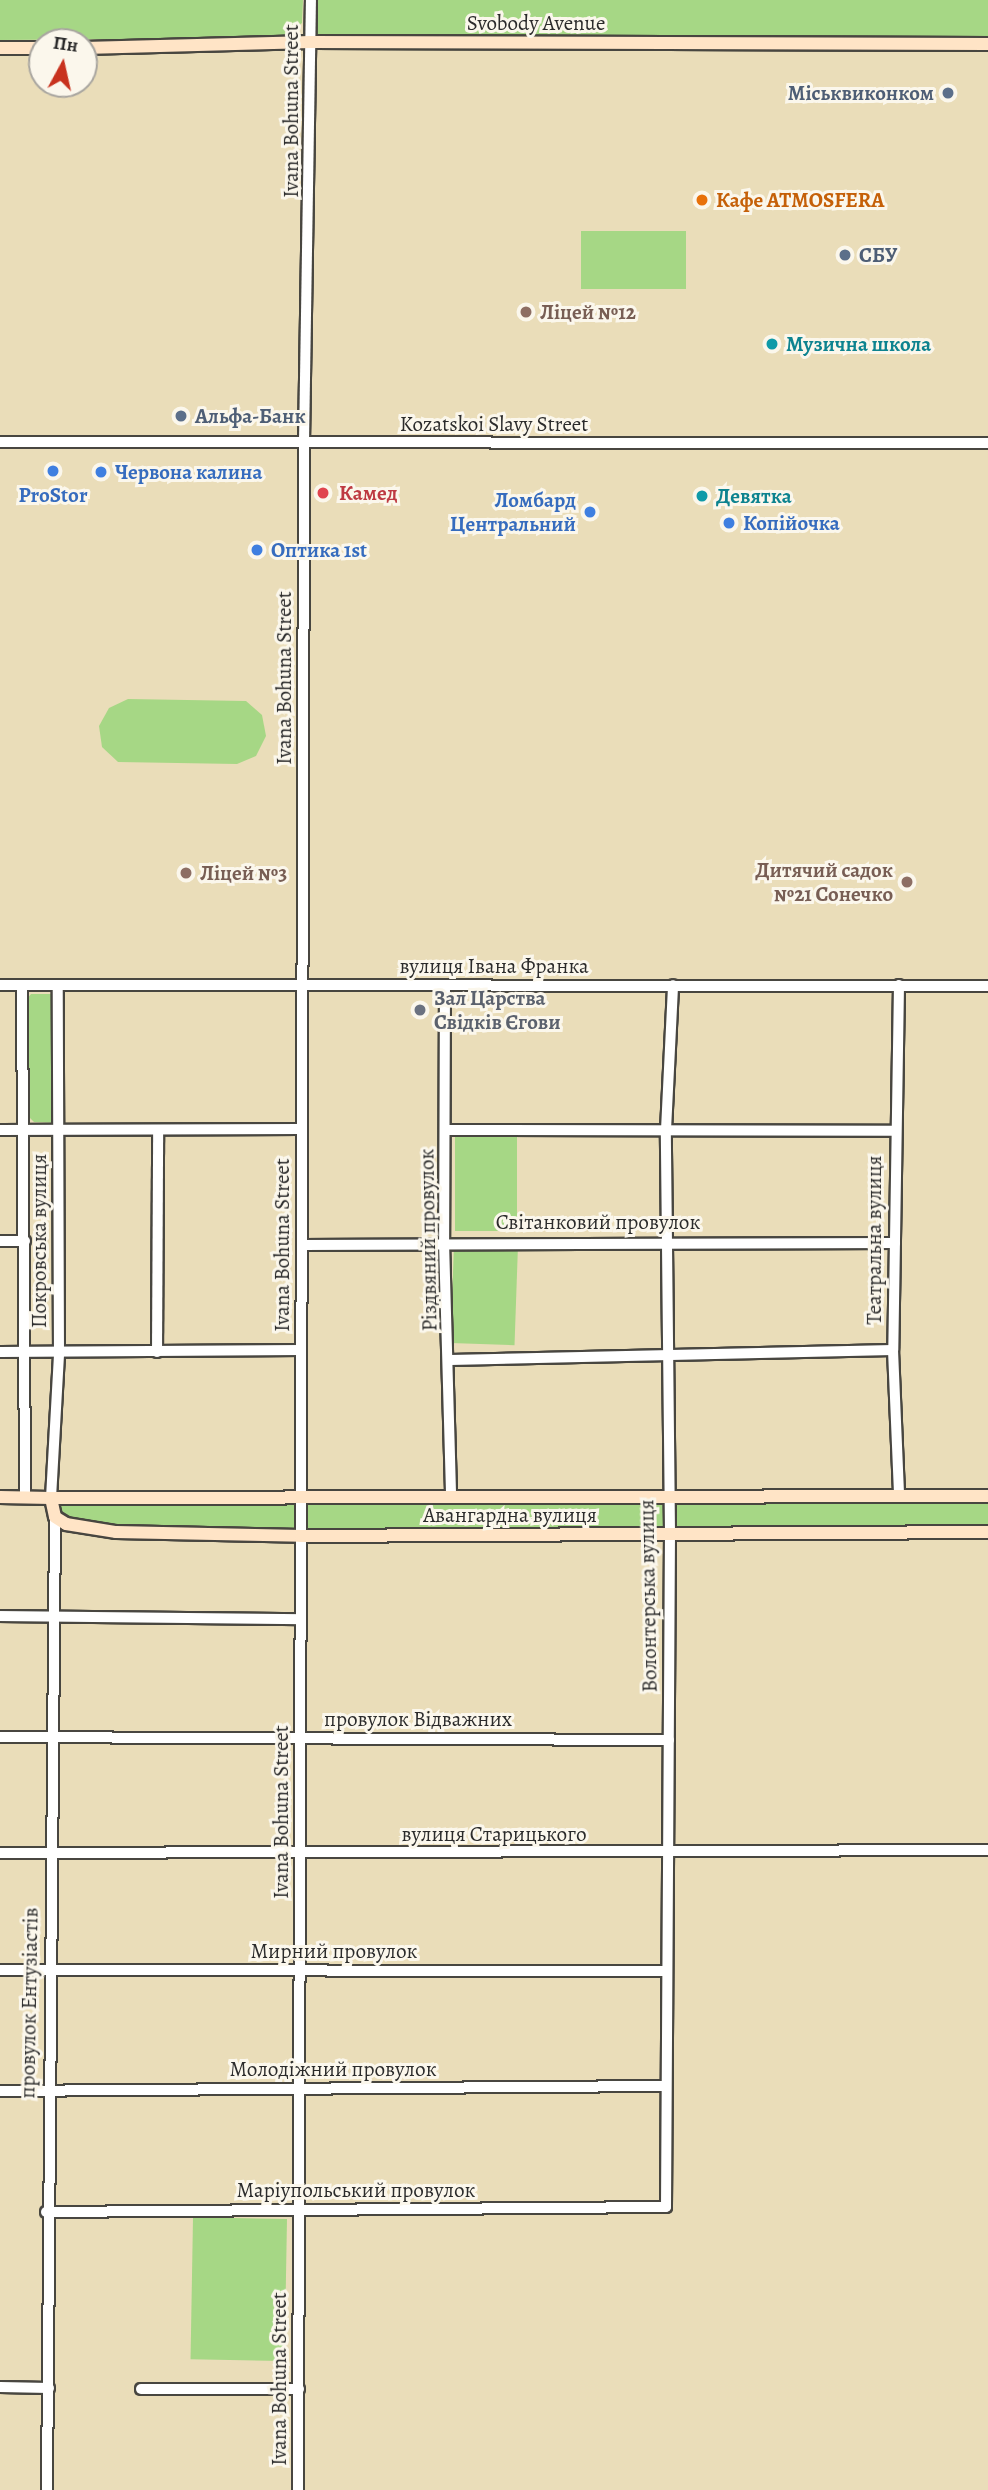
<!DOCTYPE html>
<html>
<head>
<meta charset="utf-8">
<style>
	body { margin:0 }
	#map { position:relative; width:988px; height:2490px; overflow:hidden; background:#eaddb9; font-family:Alegreya,serif }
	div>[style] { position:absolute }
	.green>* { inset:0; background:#a6d785; transform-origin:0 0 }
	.roads { filter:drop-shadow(2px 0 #484640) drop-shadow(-2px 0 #484640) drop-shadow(0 2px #484640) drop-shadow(0 -2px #484640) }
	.street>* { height:10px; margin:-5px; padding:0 5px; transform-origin:5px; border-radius:5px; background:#fff }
	.secondary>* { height:12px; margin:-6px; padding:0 6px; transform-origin:6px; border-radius:6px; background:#ffe4c6 }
	.dots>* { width:19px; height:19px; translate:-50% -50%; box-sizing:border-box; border:4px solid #fbf7ec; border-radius:50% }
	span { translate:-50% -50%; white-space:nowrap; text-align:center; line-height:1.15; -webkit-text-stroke:6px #fbf7ec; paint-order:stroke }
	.street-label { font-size:21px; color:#2b2b2b }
	.service-label { font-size:21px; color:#4e5e75; font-weight:700 }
	.right { translate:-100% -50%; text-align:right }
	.left { translate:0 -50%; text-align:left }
	.food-label { font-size:21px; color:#c56008; font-weight:700 }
	.education-label { font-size:21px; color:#785e54; font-weight:700 }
	.culture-label { font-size:21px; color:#0d838f; font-weight:700 }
	.shop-label { font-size:21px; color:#366cbe; font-weight:700 }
	.health-label { font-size:21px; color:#be3a42; font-weight:700 }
	.worship-label { font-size:21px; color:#5b616d; font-weight:700 }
	.north { position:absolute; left:28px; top:28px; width:70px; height:70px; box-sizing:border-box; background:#fbf7ec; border:2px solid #a8a59f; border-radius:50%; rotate:8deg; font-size:19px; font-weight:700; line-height:28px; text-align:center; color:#2b2b2b }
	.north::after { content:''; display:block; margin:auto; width:24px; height:32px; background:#c8321e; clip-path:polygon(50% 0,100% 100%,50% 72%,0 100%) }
</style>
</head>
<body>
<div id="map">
	<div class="green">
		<div style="clip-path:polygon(0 0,303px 0,302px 23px,283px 38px,0 40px)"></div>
		<div style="clip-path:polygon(316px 0,988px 0,988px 39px,319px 37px,315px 31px)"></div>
		<div style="left:581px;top:231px;width:105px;height:58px"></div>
		<div style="clip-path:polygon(128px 699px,246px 701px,262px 715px,266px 736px,256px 756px,237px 764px,118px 762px,102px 747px,99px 726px,109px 708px)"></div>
		<div style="clip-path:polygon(58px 994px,60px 1123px,34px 1122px,28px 1116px,27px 999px,31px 994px)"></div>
		<div style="left:455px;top:1134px;width:62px;height:97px"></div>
		<div style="left:454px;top:1244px;width:64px;height:99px;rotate:2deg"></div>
		<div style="clip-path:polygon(988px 1496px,988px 1532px,301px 1536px,66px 1524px,51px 1498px)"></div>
		<div style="left:287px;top:2219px;width:142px;height:94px;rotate:91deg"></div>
	</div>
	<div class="roads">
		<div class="street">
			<div style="left:0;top:442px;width:988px;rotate:0.06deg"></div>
			<div style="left:0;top:985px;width:988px;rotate:0.06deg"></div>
			<div style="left:22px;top:985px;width:512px;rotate:89.66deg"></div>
			<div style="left:445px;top:985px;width:257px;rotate:90.2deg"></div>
			<div style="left:444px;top:1242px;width:252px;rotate:88.4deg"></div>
			<div style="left:899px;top:985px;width:365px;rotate:90.9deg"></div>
			<div style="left:893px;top:1350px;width:145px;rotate:87.6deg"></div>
			<div style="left:0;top:1130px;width:301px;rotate:-0.2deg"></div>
			<div style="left:445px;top:1130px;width:449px;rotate:0.1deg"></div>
			<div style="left:0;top:1241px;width:25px"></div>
			<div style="left:302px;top:1245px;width:593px;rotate:-0.19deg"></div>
			<div style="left:0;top:1352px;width:301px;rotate:-0.4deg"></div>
			<div style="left:157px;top:1352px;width:222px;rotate:-89.7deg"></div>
			<div style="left:450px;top:1360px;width:443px;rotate:-1.3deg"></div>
			<div style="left:51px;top:1498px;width:144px;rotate:-86.8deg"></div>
			<div style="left:59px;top:1354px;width:369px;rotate:-90.2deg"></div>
			<div style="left:0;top:1616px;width:301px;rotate:0.6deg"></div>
			<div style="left:0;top:1737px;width:669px;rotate:0.26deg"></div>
			<div style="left:0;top:1853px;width:988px;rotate:-0.17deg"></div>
			<div style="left:0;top:1970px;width:667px;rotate:0.09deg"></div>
			<div style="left:0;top:2091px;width:666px;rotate:-0.43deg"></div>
			<div style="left:46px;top:2212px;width:620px;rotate:-0.46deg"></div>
			<div style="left:666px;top:2207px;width:675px;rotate:-89.66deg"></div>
			<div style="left:670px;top:1532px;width:402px;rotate:-90.6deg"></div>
			<div style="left:666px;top:1130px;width:145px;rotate:-87.2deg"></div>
			<div style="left:0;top:2387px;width:49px;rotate:1.2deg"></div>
			<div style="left:141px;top:2389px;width:158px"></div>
			<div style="left:47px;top:2490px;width:973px;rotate:-89.53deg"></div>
			<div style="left:298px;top:2490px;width:2048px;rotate:-89.83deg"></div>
			<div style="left:304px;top:442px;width:442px;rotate:-89.1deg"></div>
		</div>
		<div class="secondary">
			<div style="left:0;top:48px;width:42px"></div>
			<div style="left:84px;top:48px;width:227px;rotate:-1.5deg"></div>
			<div style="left:311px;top:42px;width:677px;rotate:0.17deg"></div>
			<div style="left:0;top:1497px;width:51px;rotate:1.1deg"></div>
			<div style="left:51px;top:1498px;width:19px;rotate:78deg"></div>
			<div style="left:55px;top:1517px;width:13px;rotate:32deg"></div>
			<div style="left:66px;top:1524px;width:51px;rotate:9.1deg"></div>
			<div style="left:116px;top:1532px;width:185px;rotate:1.2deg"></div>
			<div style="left:301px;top:1536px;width:687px;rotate:-0.33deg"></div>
			<div style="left:51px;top:1498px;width:937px;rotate:-0.12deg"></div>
		</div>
	</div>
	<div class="dots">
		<div style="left:948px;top:93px;background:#5c6f8a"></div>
		<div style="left:702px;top:200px;background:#e8710a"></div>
		<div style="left:845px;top:255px;background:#5c6f8a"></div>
		<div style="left:526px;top:312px;background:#8d6e63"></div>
		<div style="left:772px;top:344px;background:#0f9aa8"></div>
		<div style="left:181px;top:416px;background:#5c6f8a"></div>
		<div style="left:53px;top:471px;background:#3f7fe0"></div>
		<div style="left:101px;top:472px;background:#3f7fe0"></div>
		<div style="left:323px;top:493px;background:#e0444e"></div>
		<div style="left:702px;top:496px;background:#0f9aa8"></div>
		<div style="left:590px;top:512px;background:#3f7fe0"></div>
		<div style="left:729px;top:523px;background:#3f7fe0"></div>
		<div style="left:257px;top:550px;background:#3f7fe0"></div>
		<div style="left:186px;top:873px;background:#8d6e63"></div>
		<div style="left:907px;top:882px;background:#8d6e63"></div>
		<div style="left:420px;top:1010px;background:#6b7280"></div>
	</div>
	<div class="street-label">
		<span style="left:536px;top:23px">Svobody Avenue</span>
		<span style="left:291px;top:111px;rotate:-90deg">Ivana Bohuna Street</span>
		<span style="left:494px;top:424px">Kozatskoi Slavy Street</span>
		<span style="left:284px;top:678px;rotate:-90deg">Ivana Bohuna Street</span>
		<span style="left:494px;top:966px">вулиця Івана Франка</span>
		<span style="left:598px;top:1222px">Світанковий провулок</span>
		<span style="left:428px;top:1240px;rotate:-91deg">Різдвяний провулок</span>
		<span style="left:874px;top:1240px;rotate:-90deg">Театральна вулиця</span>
		<span style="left:39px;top:1241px;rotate:-90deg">Покровська вулиця</span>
		<span style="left:282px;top:1245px;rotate:-90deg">Ivana Bohuna Street</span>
		<span style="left:510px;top:1515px">Авангардна вулиця</span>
		<span style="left:648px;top:1596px;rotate:-91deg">Волонтерська вулиця</span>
		<span style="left:418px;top:1719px">провулок Відважних</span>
		<span style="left:281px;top:1812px;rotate:-90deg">Ivana Bohuna Street</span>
		<span style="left:494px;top:1834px">вулиця Старицького</span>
		<span style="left:334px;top:1951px">Мирний провулок</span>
		<span style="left:29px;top:2003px;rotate:-89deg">провулок Ентузіастів</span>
		<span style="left:333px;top:2069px">Молодіжний провулок</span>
		<span style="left:356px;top:2190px">Маріупольський провулок</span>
		<span style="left:279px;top:2379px;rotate:-90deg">Ivana Bohuna Street</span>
	</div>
	<div class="service-label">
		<span class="right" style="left:934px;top:93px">Міськвиконком</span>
		<span class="left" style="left:859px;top:255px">СБУ</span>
		<span class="left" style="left:195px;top:416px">Альфа-Банк</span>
	</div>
	<div class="food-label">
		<span class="left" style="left:716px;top:200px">Кафе ATMOSFERA</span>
	</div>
	<div class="education-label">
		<span class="left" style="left:540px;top:312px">Ліцей №12</span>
		<span class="right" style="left:893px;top:882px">Дитячий садок<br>№21 Сонечко</span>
		<span class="left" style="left:200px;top:873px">Ліцей №3</span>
	</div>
	<div class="culture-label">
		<span class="left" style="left:786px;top:344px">Музична школа</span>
		<span class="left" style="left:716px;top:496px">Девятка</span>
	</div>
	<div class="shop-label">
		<span class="left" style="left:115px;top:472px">Червона калина</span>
		<span style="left:53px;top:495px">ProStor</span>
		<span class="right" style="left:576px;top:512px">Ломбард<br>Центральний</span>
		<span class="left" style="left:743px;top:523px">Копійочка</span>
		<span class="left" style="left:271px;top:550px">Оптика 1st</span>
	</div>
	<div class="health-label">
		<span class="left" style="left:339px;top:493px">Камед</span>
	</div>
	<div class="worship-label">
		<span class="left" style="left:434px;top:1010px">Зал Царства<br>Свідків Єгови</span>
	</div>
	<div class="north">Пн</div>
</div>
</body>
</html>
